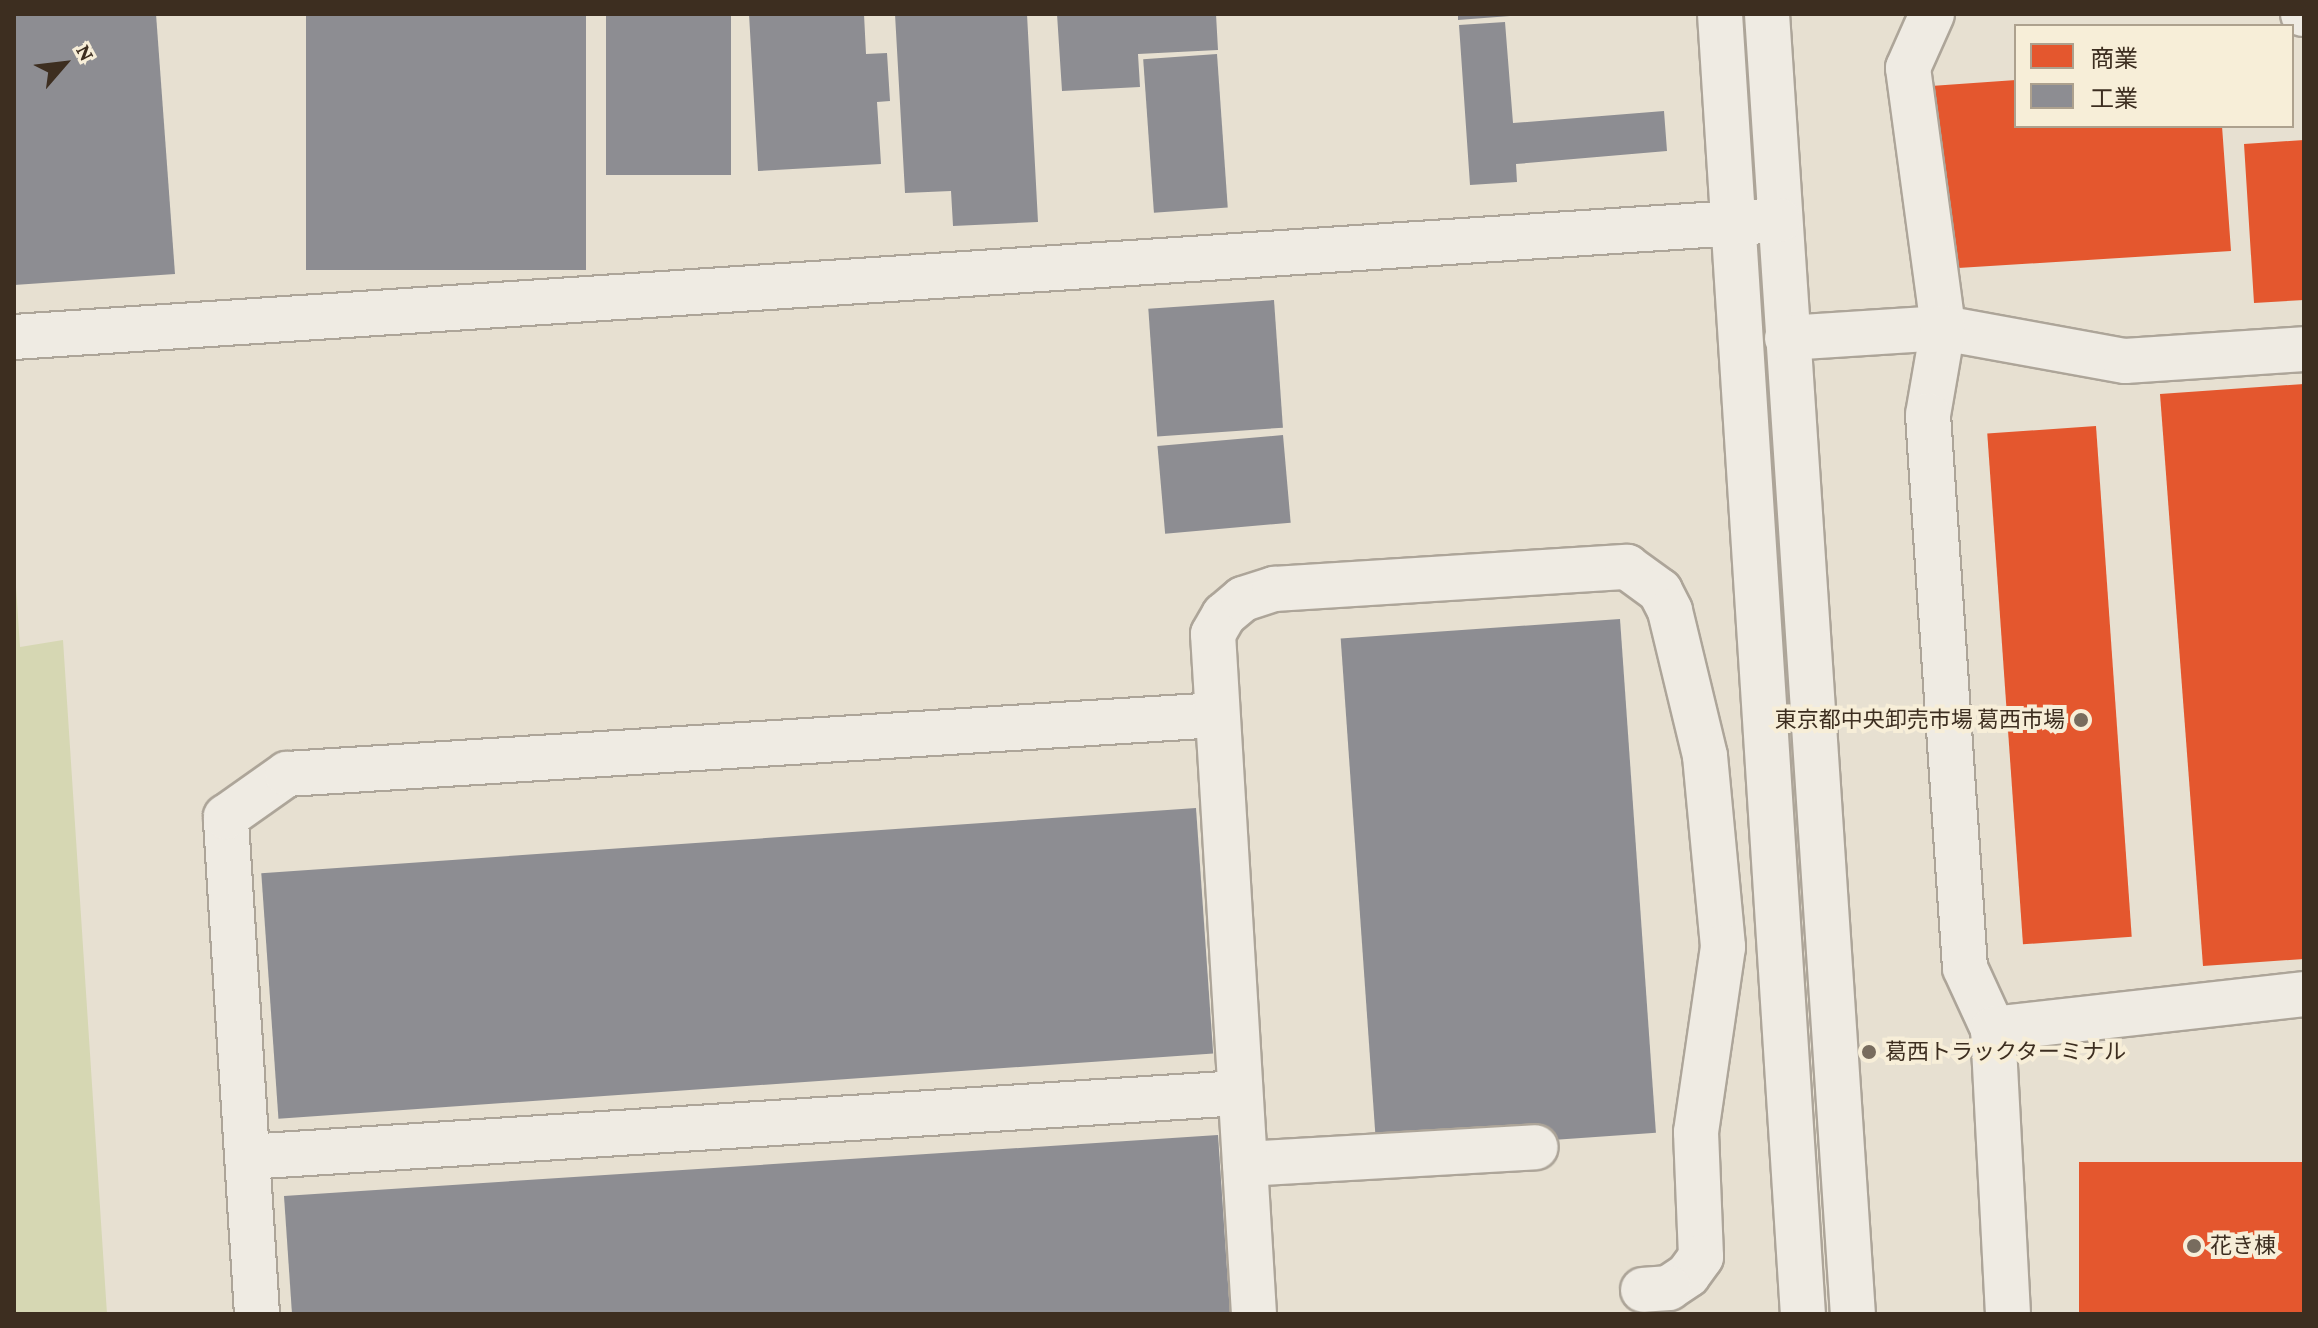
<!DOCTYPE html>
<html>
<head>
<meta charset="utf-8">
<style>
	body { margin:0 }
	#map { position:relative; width:2318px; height:1328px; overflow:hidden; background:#e7e0d1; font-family:"Crimson Pro","Noto Sans JP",serif }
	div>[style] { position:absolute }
	.green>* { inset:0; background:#d6d7b3 }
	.shops>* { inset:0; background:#e4572e; transform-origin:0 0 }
	.industry>* { inset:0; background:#8d8d92; transform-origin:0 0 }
	.roads { filter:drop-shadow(2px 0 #ada599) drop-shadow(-2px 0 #ada599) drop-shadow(0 2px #ada599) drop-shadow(0 -2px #ada599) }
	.minor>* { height:44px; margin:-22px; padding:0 22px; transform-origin:22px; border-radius:22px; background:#efebe3 }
	.dots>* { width:22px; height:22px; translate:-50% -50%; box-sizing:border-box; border:4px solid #f7eed8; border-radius:50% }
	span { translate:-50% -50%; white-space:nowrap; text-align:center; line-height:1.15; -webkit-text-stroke:8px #f7eed8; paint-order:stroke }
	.poi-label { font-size:22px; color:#3d2e20 }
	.right { translate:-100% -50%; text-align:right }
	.left { translate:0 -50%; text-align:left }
	.frame { position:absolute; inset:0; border:16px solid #3d2e20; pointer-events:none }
	.legend { position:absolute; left:2014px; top:24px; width:280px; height:104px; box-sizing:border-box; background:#f7eed8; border:2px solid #ada18e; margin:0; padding:10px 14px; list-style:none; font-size:24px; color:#3d2e20 }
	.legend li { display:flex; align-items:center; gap:16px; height:40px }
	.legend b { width:40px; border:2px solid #ada18e }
	.north { position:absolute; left:24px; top:24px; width:80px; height:80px; -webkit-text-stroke:6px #f7eed8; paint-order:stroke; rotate:62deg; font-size:22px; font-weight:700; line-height:32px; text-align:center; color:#3d2e20 }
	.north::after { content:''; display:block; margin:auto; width:28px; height:36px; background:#3d2e20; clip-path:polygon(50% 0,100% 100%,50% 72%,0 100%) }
</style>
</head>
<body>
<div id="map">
	<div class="green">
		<div style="clip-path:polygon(14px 557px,20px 647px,63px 640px,107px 1314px,14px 1314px)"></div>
	</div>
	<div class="shops">
		<div style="clip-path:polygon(2016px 80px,2016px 126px,2222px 126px,2231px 251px,1942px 269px,1931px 86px)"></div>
		<div style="clip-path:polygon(2304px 140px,2304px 300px,2254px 303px,2244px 144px)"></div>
		<div style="clip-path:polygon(2304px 384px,2304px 959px,2203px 966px,2160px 394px)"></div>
		<div style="left:2096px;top:426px;width:512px;height:109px;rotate:86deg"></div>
		<div style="left:2304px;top:1162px;width:152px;height:225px;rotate:90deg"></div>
	</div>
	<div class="industry">
		<div style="clip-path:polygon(14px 14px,156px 14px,175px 274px,14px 285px)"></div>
		<div style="left:306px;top:14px;width:280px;height:256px"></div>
		<div style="left:606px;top:14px;width:125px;height:161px"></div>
		<div style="clip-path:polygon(749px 14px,864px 14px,866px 54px,887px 53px,890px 101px,877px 102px,881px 164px,758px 171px)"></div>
		<div style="clip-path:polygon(895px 14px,1027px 14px,1038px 222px,953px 226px,951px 191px,905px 193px)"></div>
		<div style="clip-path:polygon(1057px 14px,1216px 14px,1218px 50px,1138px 54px,1140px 87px,1062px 91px)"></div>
		<div style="clip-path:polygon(1458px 14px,1510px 14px,1510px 16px,1458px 20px)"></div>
		<div style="clip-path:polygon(1505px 22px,1513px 123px,1664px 111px,1667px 151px,1516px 164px,1517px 182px,1470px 185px,1459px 25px)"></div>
		<div style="left:1217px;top:54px;width:154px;height:74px;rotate:86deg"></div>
		<div style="left:1274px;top:300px;width:128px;height:126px;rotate:86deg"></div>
		<div style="left:1283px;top:435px;width:88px;height:126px;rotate:85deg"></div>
		<div style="left:1620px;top:619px;width:515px;height:280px;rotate:86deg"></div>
		<div style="left:1196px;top:808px;width:246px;height:937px;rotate:86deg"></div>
		<div style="clip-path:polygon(1218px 1135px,1230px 1314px,292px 1314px,284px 1196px)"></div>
	</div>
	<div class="roads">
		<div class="minor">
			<div style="left:1720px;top:14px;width:1303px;rotate:86.35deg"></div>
			<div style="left:1767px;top:14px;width:1303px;rotate:86.22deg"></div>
			<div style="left:1932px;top:14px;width:59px;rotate:114deg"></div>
			<div style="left:1908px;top:68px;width:262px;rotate:82.3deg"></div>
			<div style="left:1943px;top:328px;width:185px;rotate:10.3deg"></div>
			<div style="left:2125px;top:361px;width:179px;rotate:-3.8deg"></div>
			<div style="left:2303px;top:14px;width:1px"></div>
			<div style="left:14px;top:337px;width:1769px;rotate:-3.79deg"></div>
			<div style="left:1787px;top:338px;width:156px;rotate:-3.7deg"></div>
			<div style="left:1943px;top:328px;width:88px;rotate:99.8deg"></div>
			<div style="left:1928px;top:415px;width:554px;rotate:86.17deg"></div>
			<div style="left:1965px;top:968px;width:67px;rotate:65.3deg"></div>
			<div style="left:247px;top:1157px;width:995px;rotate:-3.69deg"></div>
			<div style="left:1245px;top:1164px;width:291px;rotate:-3.3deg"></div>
			<div style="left:257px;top:1314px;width:498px;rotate:-93.6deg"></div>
			<div style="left:226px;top:817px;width:75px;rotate:-35.2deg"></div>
			<div style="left:287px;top:774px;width:932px;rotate:-3.63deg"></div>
			<div style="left:1254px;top:1314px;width:681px;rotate:-93.45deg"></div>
			<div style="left:1213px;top:634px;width:22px;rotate:-60deg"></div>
			<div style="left:1224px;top:615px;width:25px;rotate:-40deg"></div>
			<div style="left:1243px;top:599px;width:33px;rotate:-18deg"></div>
			<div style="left:1274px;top:589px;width:354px;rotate:-3.6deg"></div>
			<div style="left:1627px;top:567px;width:41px;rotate:36deg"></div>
			<div style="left:1660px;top:591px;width:22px;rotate:63deg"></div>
			<div style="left:1670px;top:611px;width:149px;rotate:76.4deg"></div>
			<div style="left:1705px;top:756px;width:192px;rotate:84.6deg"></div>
			<div style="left:1723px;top:947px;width:187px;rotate:98.3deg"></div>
			<div style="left:1696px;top:1132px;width:125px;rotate:87.7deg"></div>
			<div style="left:1701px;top:1257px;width:22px;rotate:126deg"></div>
			<div style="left:1688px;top:1275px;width:23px;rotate:146deg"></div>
			<div style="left:1669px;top:1288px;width:26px;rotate:176deg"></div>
			<div style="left:2008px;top:1314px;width:285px;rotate:-93deg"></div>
			<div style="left:1993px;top:1029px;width:313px;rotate:-6.4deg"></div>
		</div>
	</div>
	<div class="dots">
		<div style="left:2081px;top:720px;background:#786c5e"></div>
		<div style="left:1869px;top:1052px;background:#786c5e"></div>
		<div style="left:2194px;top:1246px;background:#786c5e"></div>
	</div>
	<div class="poi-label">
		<span class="right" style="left:2065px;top:720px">東京都中央卸売市場 葛西市場</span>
		<span class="left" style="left:1885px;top:1052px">葛西トラックターミナル</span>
		<span class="left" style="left:2210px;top:1246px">花き棟</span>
	</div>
	<div class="frame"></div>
	<ul class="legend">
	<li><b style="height:22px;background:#e4572e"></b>商業</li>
	<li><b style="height:22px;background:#8d8d92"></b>工業</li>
	</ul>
	<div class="north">N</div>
</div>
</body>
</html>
